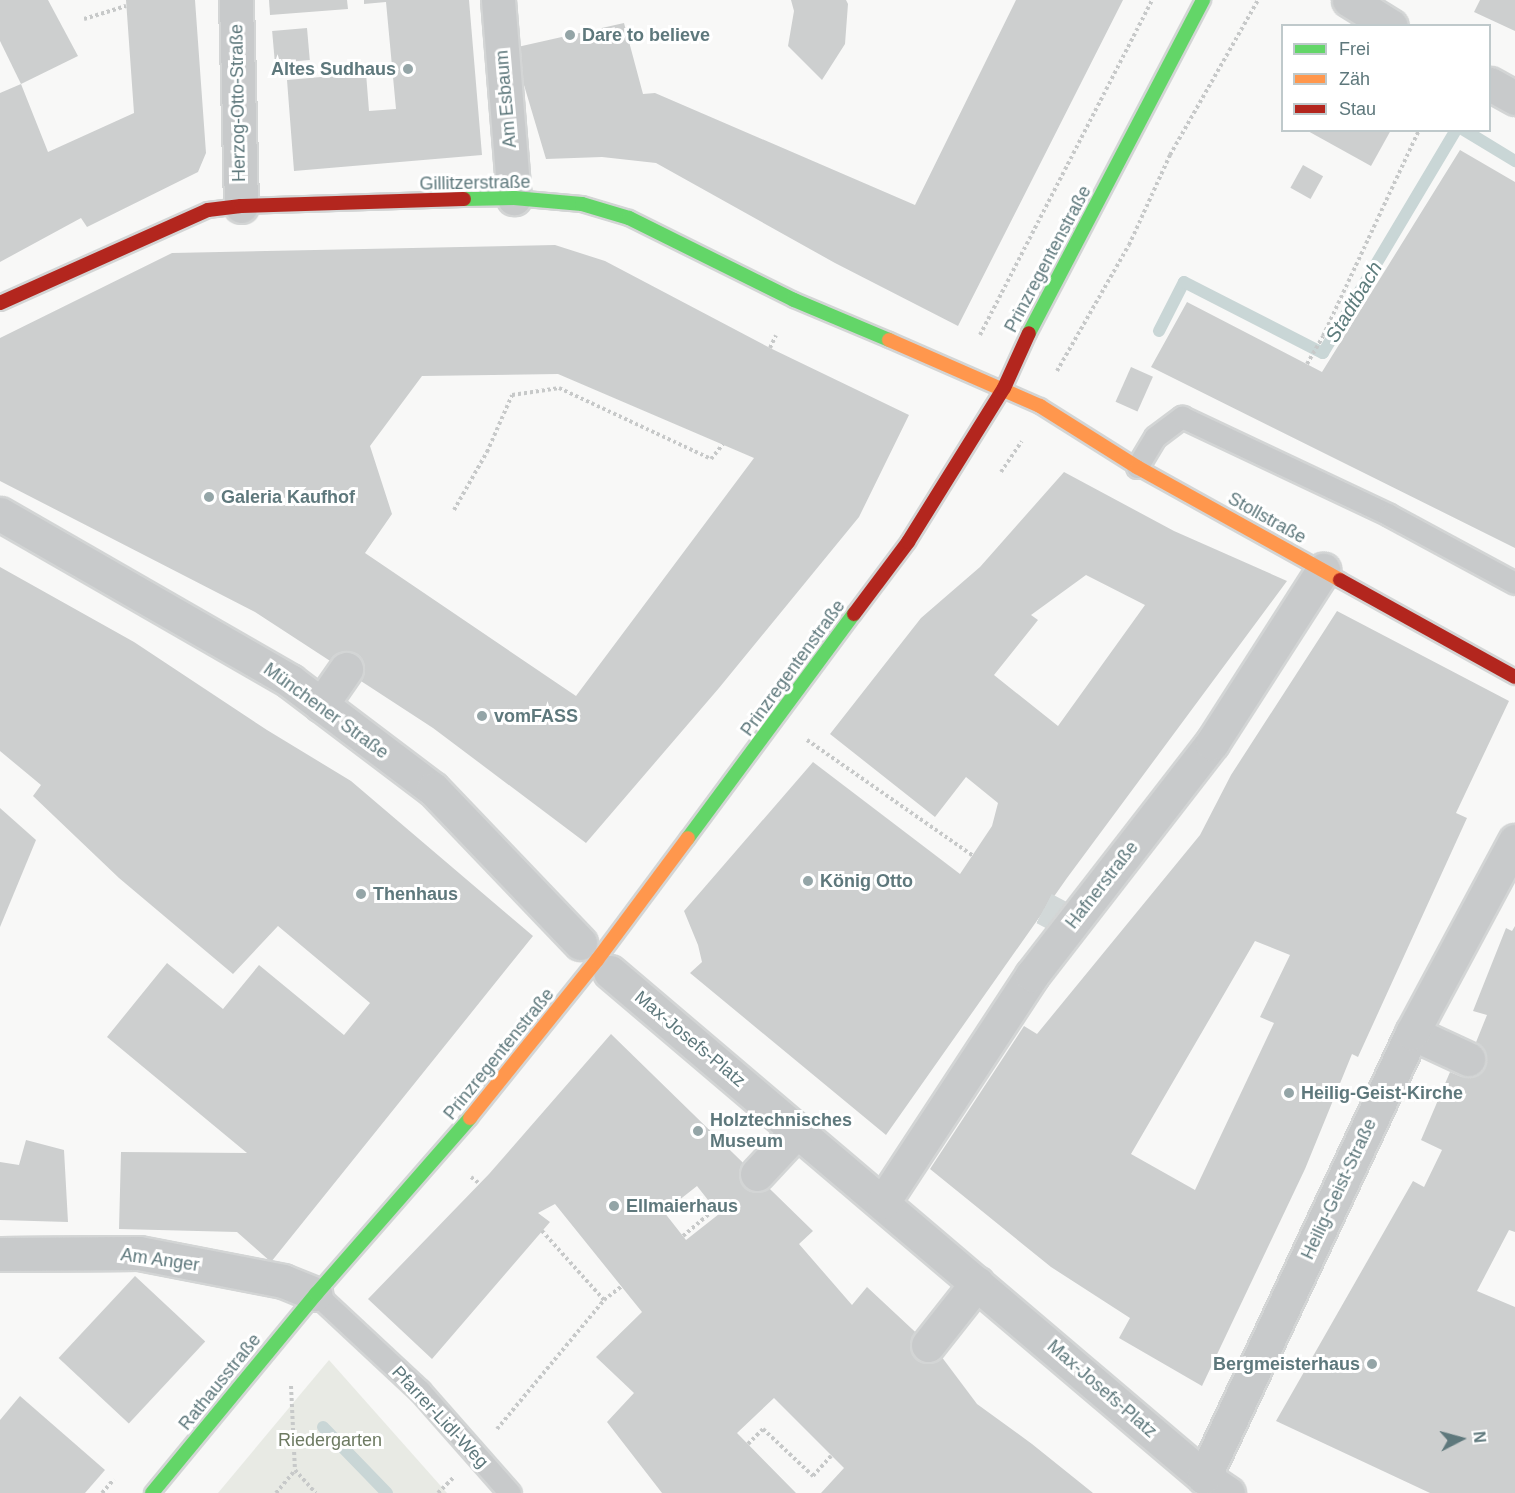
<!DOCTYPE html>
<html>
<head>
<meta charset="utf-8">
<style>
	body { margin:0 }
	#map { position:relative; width:1515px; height:1493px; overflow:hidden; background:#f8f8f7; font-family:Arial,sans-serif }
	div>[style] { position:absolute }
	.green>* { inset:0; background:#e8eae4 }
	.stream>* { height:12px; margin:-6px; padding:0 6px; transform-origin:6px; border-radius:6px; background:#c9d6d6 }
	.building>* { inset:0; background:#cdcfcf; transform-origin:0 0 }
	.street-tunnel>* { height:33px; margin-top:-16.5px; transform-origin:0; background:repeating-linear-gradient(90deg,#d2d8d8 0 33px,transparent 0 49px) }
	.path>* { height:4px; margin-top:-2px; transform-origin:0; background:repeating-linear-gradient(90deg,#c7c9c9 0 3px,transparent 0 6px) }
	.roads { filter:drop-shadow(2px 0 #d3d5d5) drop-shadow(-2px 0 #d3d5d5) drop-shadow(0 2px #d3d5d5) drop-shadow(0 -2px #d3d5d5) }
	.lane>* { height:21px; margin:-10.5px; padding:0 10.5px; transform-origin:10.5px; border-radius:10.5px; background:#c8cacb }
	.street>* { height:33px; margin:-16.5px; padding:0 16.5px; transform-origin:16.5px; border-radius:16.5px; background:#c8cacb }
	.fast>* { height:14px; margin:-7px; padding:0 7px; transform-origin:7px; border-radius:7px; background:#63d668 }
	.slow>* { height:14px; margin:-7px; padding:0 7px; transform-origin:7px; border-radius:7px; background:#ff974d }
	.jam>* { height:14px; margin:-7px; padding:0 7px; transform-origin:7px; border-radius:7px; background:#b3261e }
	.dots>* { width:16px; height:16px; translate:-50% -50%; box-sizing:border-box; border:3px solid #fff; border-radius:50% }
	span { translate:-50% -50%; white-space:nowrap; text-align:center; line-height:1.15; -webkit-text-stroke:6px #fff; paint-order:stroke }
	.poi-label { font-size:18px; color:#5e787c; font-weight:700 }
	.left { translate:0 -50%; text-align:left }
	.right { translate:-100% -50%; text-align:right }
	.street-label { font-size:18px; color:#5e787c }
	.park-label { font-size:18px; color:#6d7a61 }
	.water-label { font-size:20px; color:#5d7c7c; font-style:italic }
	.legend { position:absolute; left:1281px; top:24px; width:210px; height:108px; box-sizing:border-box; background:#fff; border:2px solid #bfc9cb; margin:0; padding:8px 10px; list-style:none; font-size:18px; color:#5e787c }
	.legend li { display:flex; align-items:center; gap:12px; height:30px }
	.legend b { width:30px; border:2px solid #bfc9cb }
	.north { position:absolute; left:1431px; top:1409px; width:60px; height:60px; -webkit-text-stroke:4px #fff; paint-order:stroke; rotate:84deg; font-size:16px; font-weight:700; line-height:24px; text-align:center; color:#5e787c }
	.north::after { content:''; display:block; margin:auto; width:21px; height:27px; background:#5e787c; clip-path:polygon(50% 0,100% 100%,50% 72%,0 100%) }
</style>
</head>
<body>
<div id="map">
	<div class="green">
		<div style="clip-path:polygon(329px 1360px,447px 1493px,218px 1493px)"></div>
	</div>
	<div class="stream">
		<div style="left:1464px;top:130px;width:60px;rotate:31.3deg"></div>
		<div style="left:1159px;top:331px;width:55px;rotate:-63deg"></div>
		<div style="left:1184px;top:282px;width:156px;rotate:27.1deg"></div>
		<div style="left:1323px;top:353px;width:260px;rotate:-59.2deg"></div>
		<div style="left:323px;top:1427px;width:92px;rotate:45.9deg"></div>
	</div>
	<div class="building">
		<div style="clip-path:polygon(0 0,48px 0,78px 56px,21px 84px,0 41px)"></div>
		<div style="clip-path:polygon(126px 0,195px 0,206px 153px,198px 172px,87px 227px,81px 218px,0 262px,0 93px,21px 84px,48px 152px,134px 113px)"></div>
		<div style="clip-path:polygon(269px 0,347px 0,348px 9px,270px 15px)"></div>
		<div style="clip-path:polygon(364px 0,469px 0,482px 155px,294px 171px,287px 80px,366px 73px,369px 111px,396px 109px,386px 2px,364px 4px)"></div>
		<div style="clip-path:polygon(791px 0,846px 0,848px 4px,845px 44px,822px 80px,788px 46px,794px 11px)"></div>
		<div style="clip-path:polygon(1016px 0,1123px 0,958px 326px,835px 263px,656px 163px,602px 157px,546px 159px,513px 48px,624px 23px,643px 94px,655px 93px,915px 205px)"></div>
		<div style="clip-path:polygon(1480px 0,1515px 0,1515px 31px,1474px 12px)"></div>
		<div style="left:307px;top:28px;width:32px;height:35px;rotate:85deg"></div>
		<div style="clip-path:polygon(1306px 130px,1391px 130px,1371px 166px)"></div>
		<div style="clip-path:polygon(1460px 150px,1515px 182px,1515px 548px,1151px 367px,1187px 302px,1322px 372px)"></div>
		<div style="left:1303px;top:165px;width:23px;height:26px;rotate:29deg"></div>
		<div style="clip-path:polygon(evenodd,555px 245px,605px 261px,770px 348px,909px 415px,859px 517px,719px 688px,586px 843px,433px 728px,255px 612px,0 481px,0 338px,172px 253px,555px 245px,558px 374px,754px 458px,576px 696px,365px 553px,392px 514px,370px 446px,422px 376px,558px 374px)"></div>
		<div style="left:1131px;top:367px;width:24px;height:38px;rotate:24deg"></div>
		<div style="clip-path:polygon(evenodd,1064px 472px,1174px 531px,1287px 581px,1067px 878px,886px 1135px,690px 973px,702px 962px,698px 945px,684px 911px,813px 762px,960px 874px,992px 826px,998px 803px,966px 777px,935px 817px,830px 734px,921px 618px,980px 567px,1064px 472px,1086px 575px,1145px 605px,1058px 726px,994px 675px,1038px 620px,1031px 615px,1086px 575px)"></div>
		<div style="clip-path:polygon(0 567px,134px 642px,267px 730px,351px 781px,533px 936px,271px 1262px,237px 1232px,119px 1229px,121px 1152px,247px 1153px,107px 1037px,167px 963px,223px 1009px,259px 965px,344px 1035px,370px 1003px,278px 926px,233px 974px,119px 878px,33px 796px,41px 785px,0 751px)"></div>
		<div style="clip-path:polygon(evenodd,1337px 611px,1509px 701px,1456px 813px,1467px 818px,1358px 1057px,1352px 1054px,1305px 1169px,1202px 1386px,1119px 1338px,1130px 1318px,1051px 1267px,930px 1169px,1024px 1026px,1037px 1034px,1200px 835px,1231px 775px,1337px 611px,1255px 941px,1290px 955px,1260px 1017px,1274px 1023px,1195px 1190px,1131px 1154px,1255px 941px)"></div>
		<div style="clip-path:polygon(0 808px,36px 840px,0 927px)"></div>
		<div style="clip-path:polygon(1515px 926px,1515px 1232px,1509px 1230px,1477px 1291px,1515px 1307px,1515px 1493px,1430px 1493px,1276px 1421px,1413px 1181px,1424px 1187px,1442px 1150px,1421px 1140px,1450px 1072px,1462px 1077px,1487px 1015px,1473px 1011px,1506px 928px,1512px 931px)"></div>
		<div style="clip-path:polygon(evenodd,611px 1034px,813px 1231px,799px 1244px,852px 1305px,867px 1287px,941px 1356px,977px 1404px,1032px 1444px,1093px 1493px,821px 1493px,844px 1468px,774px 1398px,737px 1433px,796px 1493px,662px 1493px,607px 1422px,634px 1393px,596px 1357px,642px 1312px,555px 1204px,538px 1213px,550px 1222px,432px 1359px,368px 1299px,489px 1174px,611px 1034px,697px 1186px,719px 1214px,686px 1240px,664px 1212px,697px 1186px)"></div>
		<div style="clip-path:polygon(26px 1140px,64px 1150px,68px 1222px,0 1220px,0 1162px,19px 1165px)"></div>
		<div style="left:135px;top:1276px;width:96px;height:112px;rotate:43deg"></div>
		<div style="clip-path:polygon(20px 1396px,105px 1470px,85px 1493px,0 1493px,0 1420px)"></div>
	</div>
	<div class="street-tunnel">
		<div style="left:1044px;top:908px;width:32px;rotate:28deg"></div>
	</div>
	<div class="path">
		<div style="left:84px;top:19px;width:44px;rotate:-17.2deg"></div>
		<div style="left:980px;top:335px;width:377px;rotate:-62.8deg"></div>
		<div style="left:770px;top:348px;width:14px;rotate:-65deg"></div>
		<div style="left:1307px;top:364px;width:32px;rotate:-60deg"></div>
		<div style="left:1323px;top:336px;width:227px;rotate:-65deg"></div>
		<div style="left:1057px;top:371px;width:145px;rotate:-60.3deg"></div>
		<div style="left:1129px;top:245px;width:99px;rotate:-65.5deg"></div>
		<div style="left:1170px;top:155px;width:178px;rotate:-60.4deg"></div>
		<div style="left:1001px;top:472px;width:37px;rotate:-56deg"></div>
		<div style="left:454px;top:510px;width:67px;rotate:-60.4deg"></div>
		<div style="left:487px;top:452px;width:62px;rotate:-66.3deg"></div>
		<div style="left:512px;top:395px;width:48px;rotate:-8.5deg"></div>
		<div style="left:559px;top:388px;width:168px;rotate:25deg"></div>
		<div style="left:711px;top:459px;width:19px;rotate:-51deg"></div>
		<div style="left:807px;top:740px;width:203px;rotate:34.9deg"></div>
		<div style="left:471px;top:1177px;width:11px;rotate:38deg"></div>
		<div style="left:683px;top:1236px;width:42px;rotate:-40.2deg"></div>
		<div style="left:604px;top:1300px;width:23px;rotate:-38deg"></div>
		<div style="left:291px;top:1386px;width:84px;rotate:87.3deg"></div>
		<div style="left:497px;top:1429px;width:168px;rotate:-50.3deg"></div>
		<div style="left:604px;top:1300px;width:93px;rotate:-131.9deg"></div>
		<div style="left:748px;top:1444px;width:21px;rotate:-45deg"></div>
		<div style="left:763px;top:1429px;width:69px;rotate:43.2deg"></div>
		<div style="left:813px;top:1476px;width:27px;rotate:-48deg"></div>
		<div style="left:102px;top:1493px;width:18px;rotate:-49deg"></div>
		<div style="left:276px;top:1493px;width:30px;rotate:-50deg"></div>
		<div style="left:295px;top:1470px;width:31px;rotate:48deg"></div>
		<div style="left:438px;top:1493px;width:23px;rotate:-45deg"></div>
	</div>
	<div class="roads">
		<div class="lane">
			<div style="left:1137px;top:467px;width:35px;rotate:-59deg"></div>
			<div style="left:1155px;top:437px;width:34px;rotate:-37deg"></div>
			<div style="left:1182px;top:417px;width:229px;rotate:25.3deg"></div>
			<div style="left:1389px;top:515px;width:143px;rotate:28.4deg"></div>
			<div style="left:316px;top:1294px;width:142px;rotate:43deg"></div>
			<div style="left:420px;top:1391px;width:136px;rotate:48.6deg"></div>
		</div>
		<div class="street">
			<div style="left:236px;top:0;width:206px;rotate:88.6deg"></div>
			<div style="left:498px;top:0;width:199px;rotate:85.4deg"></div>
			<div style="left:1349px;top:0;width:49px;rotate:31.8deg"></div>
			<div style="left:1490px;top:84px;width:29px;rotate:29deg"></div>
			<div style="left:0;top:514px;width:335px;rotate:29.9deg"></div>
			<div style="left:290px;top:681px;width:179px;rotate:37.1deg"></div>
			<div style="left:433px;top:789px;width:213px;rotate:46.3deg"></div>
			<div style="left:321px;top:705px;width:44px;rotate:-55.2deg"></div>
			<div style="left:610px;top:972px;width:780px;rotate:40.37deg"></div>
			<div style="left:1204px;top:1477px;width:29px;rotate:34deg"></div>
			<div style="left:1412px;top:1033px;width:62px;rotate:24.9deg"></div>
			<div style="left:757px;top:1174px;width:60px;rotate:-47deg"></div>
			<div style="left:883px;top:1202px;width:272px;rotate:-56.7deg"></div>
			<div style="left:1032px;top:975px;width:294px;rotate:-52.2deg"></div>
			<div style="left:1212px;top:743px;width:206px;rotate:-57.3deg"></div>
			<div style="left:0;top:1254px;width:139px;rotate:-0.4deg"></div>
			<div style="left:139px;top:1253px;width:147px;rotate:11deg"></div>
			<div style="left:283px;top:1281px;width:35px;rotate:22deg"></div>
			<div style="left:928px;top:1345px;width:79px;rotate:-51.7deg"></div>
			<div style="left:1204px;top:1477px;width:490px;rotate:-64.9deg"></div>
			<div style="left:1412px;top:1033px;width:218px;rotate:-61.8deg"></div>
		</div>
		<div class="fast">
			<div style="left:464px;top:199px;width:50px;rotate:-1.1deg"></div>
			<div style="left:514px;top:198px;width:68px;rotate:5deg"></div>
			<div style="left:582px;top:204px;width:49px;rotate:16.6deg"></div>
			<div style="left:629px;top:218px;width:184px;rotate:26.4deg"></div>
			<div style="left:794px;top:300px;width:103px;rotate:22.8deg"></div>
			<div style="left:1029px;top:333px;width:376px;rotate:-62.4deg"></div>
			<div style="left:688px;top:838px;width:279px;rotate:-53.5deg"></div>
			<div style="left:152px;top:1493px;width:258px;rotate:-50.5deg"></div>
			<div style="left:316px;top:1294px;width:234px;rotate:-48.8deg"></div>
		</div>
		<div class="slow">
			<div style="left:889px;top:340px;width:165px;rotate:23.6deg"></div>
			<div style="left:1040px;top:406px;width:115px;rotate:32.2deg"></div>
			<div style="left:1137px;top:467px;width:232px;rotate:29.1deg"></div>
			<div style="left:470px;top:1118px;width:203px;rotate:-51.2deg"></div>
			<div style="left:597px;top:960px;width:152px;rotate:-53.3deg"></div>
		</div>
		<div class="jam">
			<div style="left:0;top:303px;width:228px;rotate:-24.1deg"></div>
			<div style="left:208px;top:210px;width:33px;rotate:-7deg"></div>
			<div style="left:241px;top:206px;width:223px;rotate:-1.8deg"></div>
			<div style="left:1340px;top:580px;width:200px;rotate:29deg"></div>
			<div style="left:854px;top:614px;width:90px;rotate:-53.1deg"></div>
			<div style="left:908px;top:542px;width:181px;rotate:-58.1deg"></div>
			<div style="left:1004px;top:388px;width:60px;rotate:-65.6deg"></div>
		</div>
	</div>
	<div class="dots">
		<div style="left:570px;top:35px;background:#94a5a7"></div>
		<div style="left:408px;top:69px;background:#94a5a7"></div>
		<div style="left:209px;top:497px;background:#94a5a7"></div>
		<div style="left:482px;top:716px;background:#94a5a7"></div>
		<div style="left:808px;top:881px;background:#94a5a7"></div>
		<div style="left:361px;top:894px;background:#94a5a7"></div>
		<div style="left:1289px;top:1093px;background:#94a5a7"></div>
		<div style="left:698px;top:1131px;background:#94a5a7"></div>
		<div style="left:614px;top:1206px;background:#94a5a7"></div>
		<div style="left:1372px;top:1364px;background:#94a5a7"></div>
	</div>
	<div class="poi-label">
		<span class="left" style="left:582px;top:35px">Dare to believe</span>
		<span class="right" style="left:396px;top:69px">Altes Sudhaus</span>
		<span class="left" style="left:221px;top:497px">Galeria Kaufhof</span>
		<span class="left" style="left:494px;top:716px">vomFASS</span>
		<span class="left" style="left:820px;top:881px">König Otto</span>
		<span class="left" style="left:373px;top:894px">Thenhaus</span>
		<span class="left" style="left:1301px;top:1093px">Heilig-Geist-Kirche</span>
		<span class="left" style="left:710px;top:1131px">Holztechnisches<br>Museum</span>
		<span class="left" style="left:626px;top:1206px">Ellmaierhaus</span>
		<span class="right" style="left:1360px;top:1364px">Bergmeisterhaus</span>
	</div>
	<div class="street-label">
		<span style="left:506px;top:99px;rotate:-95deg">Am Esbaum</span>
		<span style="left:238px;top:103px;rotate:-91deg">Herzog-Otto-Straße</span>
		<span style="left:475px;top:183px;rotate:-1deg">Gillitzerstraße</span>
		<span style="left:1048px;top:259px;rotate:-62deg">Prinzregentenstraße</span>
		<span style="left:1267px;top:518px;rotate:29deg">Stollstraße</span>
		<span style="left:793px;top:668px;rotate:-54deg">Prinzregentenstraße</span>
		<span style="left:326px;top:711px;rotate:36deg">Münchener Straße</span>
		<span style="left:1102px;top:885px;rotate:-52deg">Hafnerstraße</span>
		<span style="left:690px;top:1039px;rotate:40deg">Max-Josefs-Platz</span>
		<span style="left:499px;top:1054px;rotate:-51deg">Prinzregentenstraße</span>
		<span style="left:1339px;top:1189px;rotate:-65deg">Heilig-Geist-Straße</span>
		<span style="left:160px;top:1260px;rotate:8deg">Am Anger</span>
		<span style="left:220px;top:1382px;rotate:-51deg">Rathausstraße</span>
		<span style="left:1102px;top:1389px;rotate:41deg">Max-Josefs-Platz</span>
		<span style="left:440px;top:1417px;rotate:47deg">Pfarrer-Lidl-Weg</span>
	</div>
	<div class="park-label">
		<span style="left:330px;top:1440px">Riedergarten</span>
	</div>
	<div class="water-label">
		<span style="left:1354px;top:302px;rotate:-59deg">Stadtbach</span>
	</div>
	<ul class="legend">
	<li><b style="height:8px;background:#63d668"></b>Frei</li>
	<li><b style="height:8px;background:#ff974d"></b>Zäh</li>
	<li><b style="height:8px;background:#b3261e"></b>Stau</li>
	</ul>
	<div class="north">N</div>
</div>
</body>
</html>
